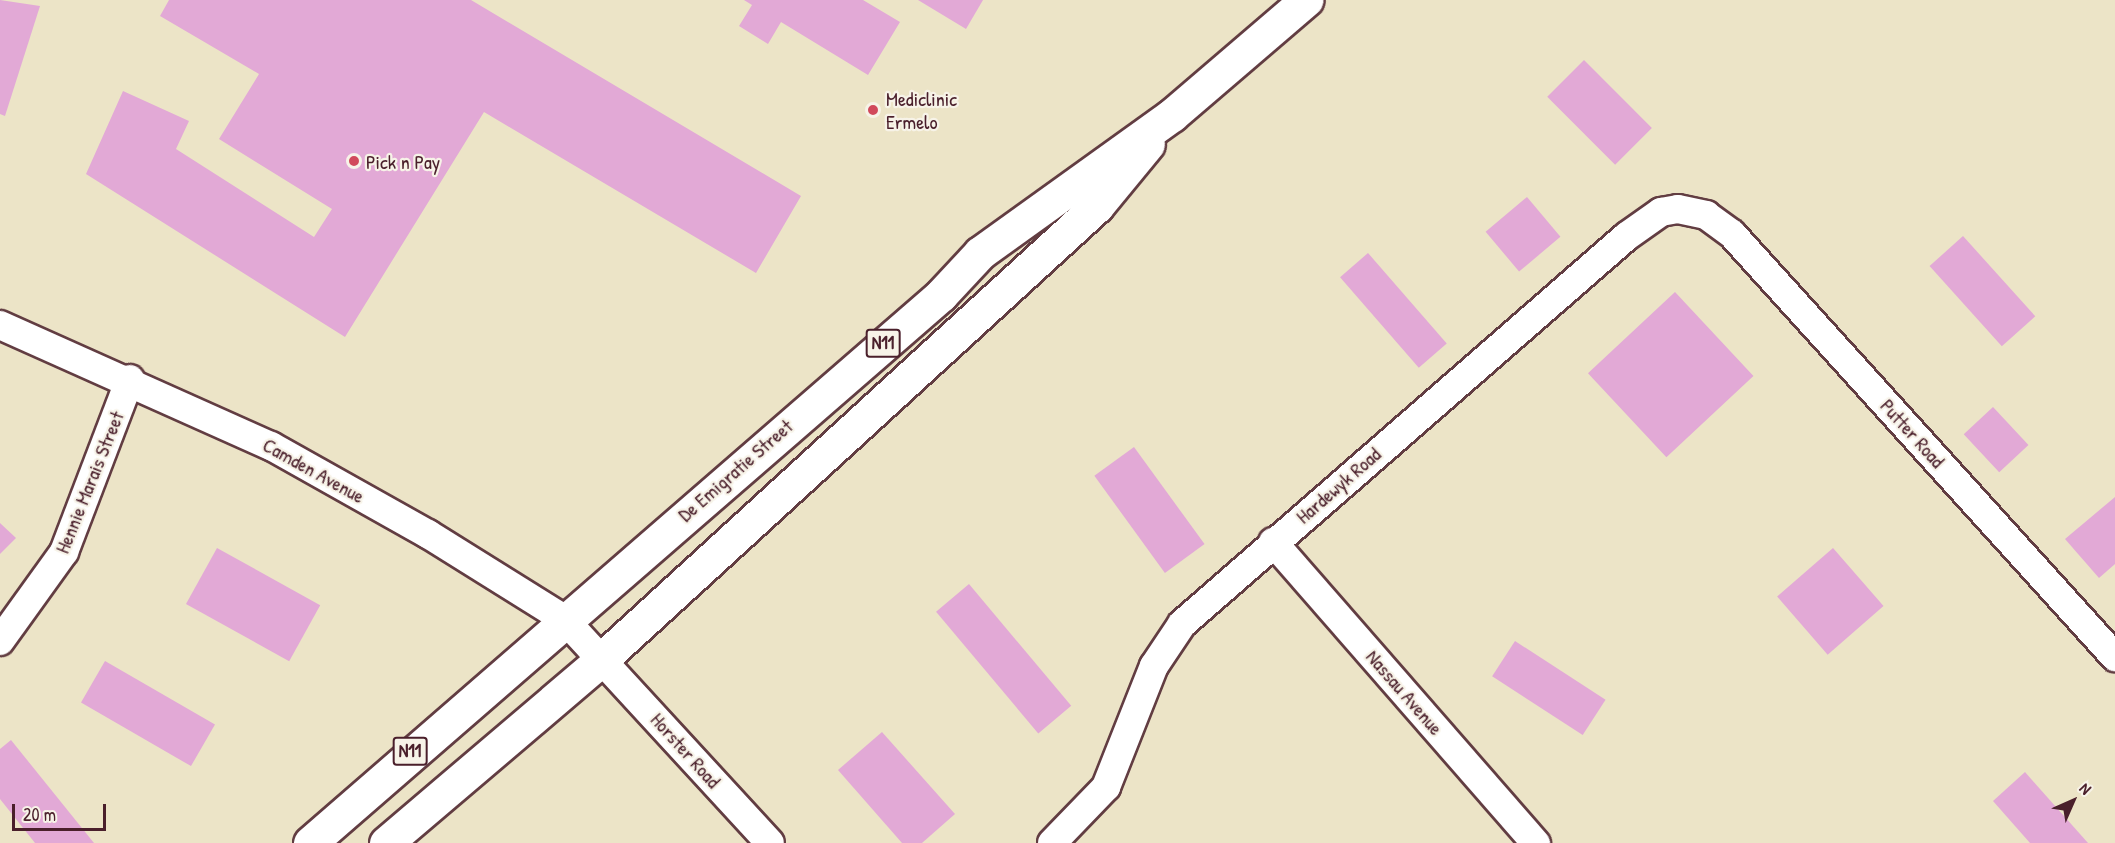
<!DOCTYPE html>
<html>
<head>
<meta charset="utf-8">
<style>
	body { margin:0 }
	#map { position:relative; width:2115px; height:843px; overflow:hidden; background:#ece4c7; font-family:"Patrick Hand",sans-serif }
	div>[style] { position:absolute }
	.building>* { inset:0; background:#e2a9d6; transform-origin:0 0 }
	.roads { filter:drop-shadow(2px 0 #623d42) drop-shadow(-2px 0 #623d42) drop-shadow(0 2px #623d42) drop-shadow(0 -2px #623d42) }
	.minor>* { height:28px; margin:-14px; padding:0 14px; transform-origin:14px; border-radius:14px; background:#fff }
	.trunk>* { height:33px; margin:-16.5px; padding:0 16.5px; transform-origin:16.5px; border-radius:16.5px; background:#fff }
	.dots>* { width:16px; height:16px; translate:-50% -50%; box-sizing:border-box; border:3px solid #f7f3e8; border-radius:50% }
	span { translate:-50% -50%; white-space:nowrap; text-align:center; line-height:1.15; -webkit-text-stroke:4.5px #f7f3e8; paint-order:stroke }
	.shield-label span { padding:2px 4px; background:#f7f3e8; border:2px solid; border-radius:4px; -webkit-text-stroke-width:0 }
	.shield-label { font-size:18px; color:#4a1f2b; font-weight:700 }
	.poi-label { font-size:20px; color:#4a1f2b }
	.left { translate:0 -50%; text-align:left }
	.street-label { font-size:20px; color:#4a1f2b }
	.north { position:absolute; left:2043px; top:771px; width:60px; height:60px; -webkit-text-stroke:4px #f7f3e8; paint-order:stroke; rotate:45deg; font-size:16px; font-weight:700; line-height:24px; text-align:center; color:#4a1f2b }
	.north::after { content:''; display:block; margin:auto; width:21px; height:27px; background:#4a1f2b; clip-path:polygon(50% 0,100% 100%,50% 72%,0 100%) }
	.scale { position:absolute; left:12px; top:804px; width:94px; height:27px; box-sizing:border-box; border:3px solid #4a1f2b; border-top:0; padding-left:8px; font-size:18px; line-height:21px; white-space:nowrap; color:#4a1f2b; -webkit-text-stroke:4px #f7f3e8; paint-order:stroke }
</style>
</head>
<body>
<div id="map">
	<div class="building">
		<div style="clip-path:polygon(0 0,40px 6px,5px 116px,0 114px)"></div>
		<div style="clip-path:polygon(169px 0,471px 0,801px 196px,756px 273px,484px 112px,345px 337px,86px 174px,123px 91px,189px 121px,176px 149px,314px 237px,332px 209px,219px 139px,259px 74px,160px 16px)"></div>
		<div style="clip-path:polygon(744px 0,863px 0,900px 22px,868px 75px,781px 22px,768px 44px,739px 26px,752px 5px)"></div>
		<div style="clip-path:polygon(918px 0,983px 0,966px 29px)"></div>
		<div style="left:1584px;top:60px;width:96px;height:52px;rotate:45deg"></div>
		<div style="left:1527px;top:197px;width:52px;height:54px;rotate:50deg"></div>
		<div style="left:1963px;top:236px;width:108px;height:45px;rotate:48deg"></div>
		<div style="left:1368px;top:253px;width:120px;height:37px;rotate:49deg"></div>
		<div style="left:1675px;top:292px;width:115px;height:119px;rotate:47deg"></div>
		<div style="left:1993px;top:407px;width:52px;height:40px;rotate:47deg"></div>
		<div style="left:1134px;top:447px;width:120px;height:49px;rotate:54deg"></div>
		<div style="clip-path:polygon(2115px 497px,2115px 564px,2099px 578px,2065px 539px)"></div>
		<div style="clip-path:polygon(0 523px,16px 538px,0 554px)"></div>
		<div style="left:217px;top:548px;width:118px;height:64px;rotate:29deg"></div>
		<div style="left:1833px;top:548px;width:77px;height:74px;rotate:49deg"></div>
		<div style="left:969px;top:584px;width:159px;height:43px;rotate:50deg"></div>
		<div style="left:1515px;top:641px;width:108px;height:42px;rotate:33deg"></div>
		<div style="left:105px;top:661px;width:127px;height:48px;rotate:30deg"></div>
		<div style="clip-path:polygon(882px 732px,955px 814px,922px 843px,902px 843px,838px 770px)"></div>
		<div style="clip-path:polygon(11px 740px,94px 843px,35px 843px,0 799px,0 749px)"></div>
		<div style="clip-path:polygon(2025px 772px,2088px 843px,2030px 843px,1993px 801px)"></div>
	</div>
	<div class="roads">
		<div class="minor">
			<div style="left:0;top:325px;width:297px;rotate:24.1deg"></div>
			<div style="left:271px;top:446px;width:180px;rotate:29.3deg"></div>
			<div style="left:428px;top:534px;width:160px;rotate:32deg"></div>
			<div style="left:564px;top:619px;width:304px;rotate:47.4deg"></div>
			<div style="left:1273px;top:542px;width:400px;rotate:48.9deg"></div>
			<div style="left:0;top:641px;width:110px;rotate:-54.3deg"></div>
			<div style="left:64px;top:552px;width:185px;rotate:-69.1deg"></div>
			<div style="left:1052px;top:843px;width:78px;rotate:-46deg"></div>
			<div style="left:1106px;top:787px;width:130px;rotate:-68.4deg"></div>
			<div style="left:1154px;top:666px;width:50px;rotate:-56.3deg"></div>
			<div style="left:1182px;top:624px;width:590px;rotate:-41.09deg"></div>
			<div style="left:1627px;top:236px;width:42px;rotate:-35.2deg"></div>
			<div style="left:1661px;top:212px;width:17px;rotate:-10deg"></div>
			<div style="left:1678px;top:209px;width:29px;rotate:12deg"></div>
			<div style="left:1706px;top:215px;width:32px;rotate:36deg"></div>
			<div style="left:1732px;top:234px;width:571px;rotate:47.84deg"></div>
		</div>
		<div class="trunk">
			<div style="left:310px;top:843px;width:836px;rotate:-40.97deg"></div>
			<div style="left:941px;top:295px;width:57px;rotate:-47.1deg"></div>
			<div style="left:980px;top:253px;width:236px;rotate:-35.7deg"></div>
			<div style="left:1172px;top:115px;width:177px;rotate:-40.6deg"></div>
			<div style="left:386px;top:843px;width:285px;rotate:-40.4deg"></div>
			<div style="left:603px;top:658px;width:670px;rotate:-42.46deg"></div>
			<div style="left:1097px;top:206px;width:80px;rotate:-50.6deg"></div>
		</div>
	</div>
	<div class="dots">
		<div style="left:873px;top:110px;background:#d1495b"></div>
		<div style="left:354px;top:161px;background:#d1495b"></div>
	</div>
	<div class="shield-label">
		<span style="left:883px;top:343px">N11</span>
		<span style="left:410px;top:751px">N11</span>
	</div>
	<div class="poi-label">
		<span class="left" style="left:886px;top:110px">Mediclinic<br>Ermelo</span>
		<span class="left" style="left:366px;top:161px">Pick n Pay</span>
	</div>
	<div class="street-label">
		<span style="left:1913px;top:433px;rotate:48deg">Putter Road</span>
		<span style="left:314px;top:470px;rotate:29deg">Camden Avenue</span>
		<span style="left:735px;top:470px;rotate:-41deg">De Emigratie Street</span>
		<span style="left:89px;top:482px;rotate:-68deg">Hennie Marais Street</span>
		<span style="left:1338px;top:485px;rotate:-41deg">Hardewyk Road</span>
		<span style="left:1405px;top:692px;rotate:49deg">Nassau Avenue</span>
		<span style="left:686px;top:750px;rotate:48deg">Horster Road</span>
	</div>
	<div class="north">N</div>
	<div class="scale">20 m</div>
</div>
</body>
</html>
